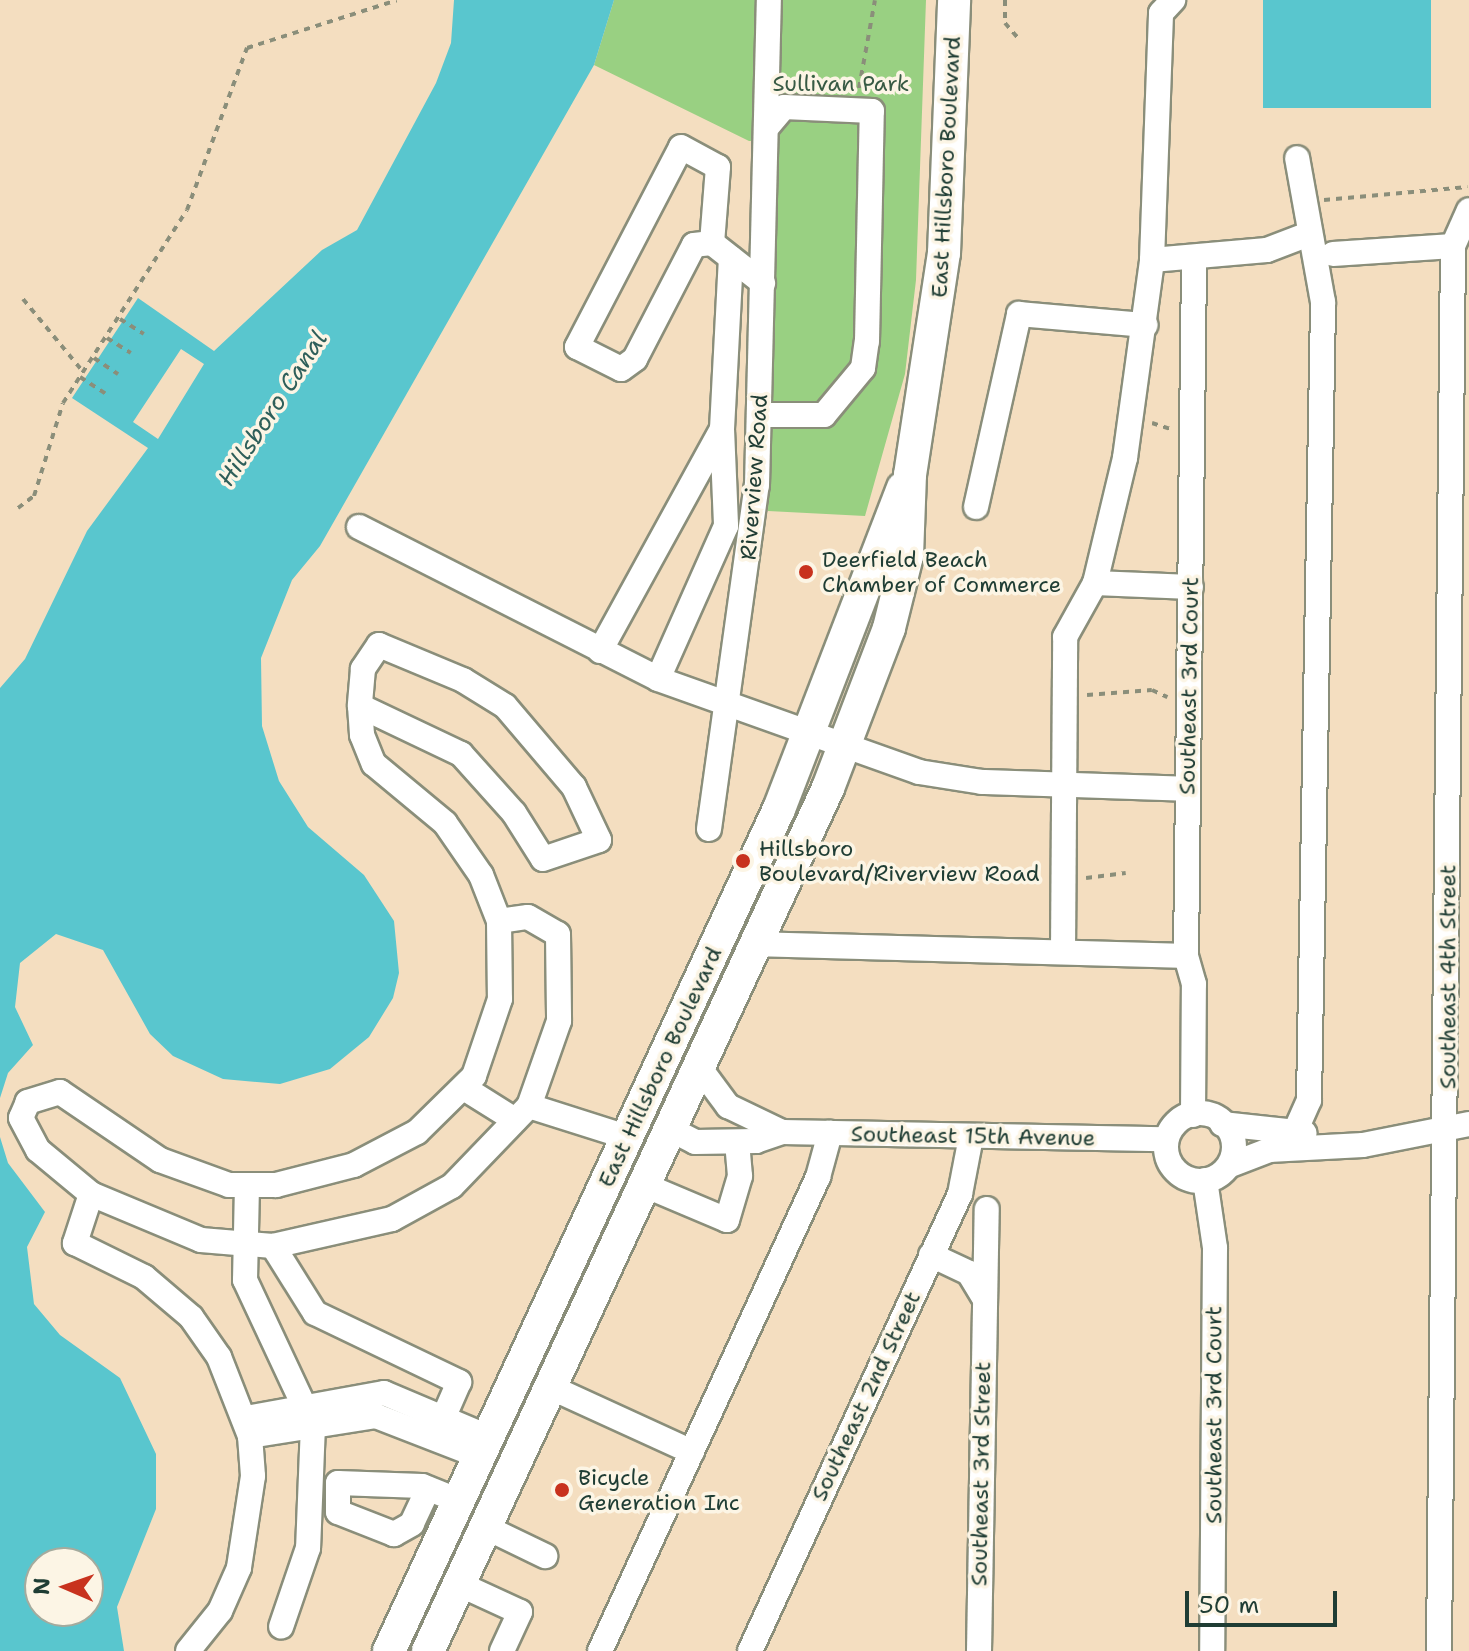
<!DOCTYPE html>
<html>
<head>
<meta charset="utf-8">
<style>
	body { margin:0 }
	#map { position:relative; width:1469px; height:1651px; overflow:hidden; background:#f4dec0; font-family:"Shantell Sans",sans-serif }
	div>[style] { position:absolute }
	.green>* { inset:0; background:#99d082 }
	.water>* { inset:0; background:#59c6ce; transform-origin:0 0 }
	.path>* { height:4px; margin-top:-2px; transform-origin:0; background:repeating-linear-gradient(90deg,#8a8e7a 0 6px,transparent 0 12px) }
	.roads { filter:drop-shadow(2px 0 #8a8e7a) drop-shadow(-2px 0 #8a8e7a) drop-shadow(0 2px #8a8e7a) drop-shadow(0 -2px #8a8e7a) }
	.minor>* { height:24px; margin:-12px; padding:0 12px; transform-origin:12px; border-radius:12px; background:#fff }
	.minor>.ring { margin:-12px; padding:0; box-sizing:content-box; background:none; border:24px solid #fff; border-radius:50% }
	.major>* { height:32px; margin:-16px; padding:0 16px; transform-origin:16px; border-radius:16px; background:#fff }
	.dots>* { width:22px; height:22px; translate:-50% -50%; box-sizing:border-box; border:4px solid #fcf5e5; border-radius:50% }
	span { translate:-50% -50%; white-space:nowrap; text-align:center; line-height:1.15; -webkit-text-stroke:7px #fcf5e5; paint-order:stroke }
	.park-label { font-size:22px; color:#375a44 }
	.street-label { font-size:22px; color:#1f3d34 }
	.poi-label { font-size:22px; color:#1f3d34 }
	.left { translate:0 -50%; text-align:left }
	.water-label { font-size:24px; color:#2e5f5a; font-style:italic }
	.north { position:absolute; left:24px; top:1547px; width:80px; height:80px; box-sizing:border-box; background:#fcf5e5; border:2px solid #a4ab9e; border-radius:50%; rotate:272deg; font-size:22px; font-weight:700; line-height:32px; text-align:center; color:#1f3d34 }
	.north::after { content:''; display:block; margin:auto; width:28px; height:36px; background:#c8321e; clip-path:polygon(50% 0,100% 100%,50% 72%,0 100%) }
	.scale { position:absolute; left:1185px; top:1591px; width:152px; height:36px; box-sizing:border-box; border:4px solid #1f3d34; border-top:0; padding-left:10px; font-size:24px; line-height:28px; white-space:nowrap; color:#1f3d34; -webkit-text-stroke:6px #fcf5e5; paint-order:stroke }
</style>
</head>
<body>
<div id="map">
	<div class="green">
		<div style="clip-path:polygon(614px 0,926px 0,916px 280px,905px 374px,865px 516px,768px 511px,778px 140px,749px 141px,594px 65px)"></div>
	</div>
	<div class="water">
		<div style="clip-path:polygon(evenodd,454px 0,614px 0,594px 65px,320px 546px,292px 580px,261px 658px,262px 726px,279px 781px,308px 827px,364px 875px,394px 921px,399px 973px,393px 998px,369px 1037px,330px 1069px,280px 1084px,223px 1079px,173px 1056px,150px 1034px,103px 950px,56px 934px,20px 963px,15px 1007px,33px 1045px,8px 1073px,0 1098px,0 688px,25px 659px,87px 531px,148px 448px,72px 398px,138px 298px,214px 351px,322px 250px,357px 230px,436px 83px,451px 43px,454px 0,181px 349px,204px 364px,158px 439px,133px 422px,181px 349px)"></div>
		<div style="left:1263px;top:0;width:168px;height:108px"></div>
		<div style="clip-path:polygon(evenodd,0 1137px,8px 1163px,45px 1212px,27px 1247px,34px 1304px,60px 1335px,120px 1378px,156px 1454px,156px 1509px,117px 1607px,124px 1651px,0 1651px,0 1137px,40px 1563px,88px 1563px,88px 1611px,40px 1611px,40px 1563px)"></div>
	</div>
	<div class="path">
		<div style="left:1005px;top:0;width:23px;rotate:90deg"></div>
		<div style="left:1005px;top:23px;width:20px;rotate:49deg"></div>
		<div style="left:859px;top:88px;width:89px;rotate:-79.7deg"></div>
		<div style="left:1324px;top:200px;width:144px;rotate:-5.2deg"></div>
		<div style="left:23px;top:299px;width:96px;rotate:50.5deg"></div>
		<div style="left:120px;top:319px;width:28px;rotate:32deg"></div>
		<div style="left:107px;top:338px;width:28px;rotate:32deg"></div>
		<div style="left:94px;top:358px;width:29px;rotate:34deg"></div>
		<div style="left:80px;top:377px;width:30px;rotate:33deg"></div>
		<div style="left:1152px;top:423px;width:19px;rotate:18deg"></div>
		<div style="left:18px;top:508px;width:20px;rotate:-37deg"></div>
		<div style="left:34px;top:496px;width:97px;rotate:-72.7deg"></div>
		<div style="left:63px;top:403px;width:229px;rotate:-57.3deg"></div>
		<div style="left:187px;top:210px;width:173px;rotate:-69.7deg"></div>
		<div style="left:247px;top:48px;width:157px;rotate:-17.7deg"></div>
		<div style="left:1087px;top:695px;width:65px;rotate:-4.4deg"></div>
		<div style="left:1152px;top:690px;width:17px;rotate:25deg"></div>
		<div style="left:1086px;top:878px;width:40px;rotate:-7.1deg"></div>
	</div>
	<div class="roads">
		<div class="minor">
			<div style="left:712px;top:243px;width:18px;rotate:174deg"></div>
			<div style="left:694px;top:245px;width:128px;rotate:117.4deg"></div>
			<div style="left:635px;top:359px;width:17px;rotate:144deg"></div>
			<div style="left:621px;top:369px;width:49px;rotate:-153.4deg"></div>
			<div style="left:577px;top:347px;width:225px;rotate:-62.5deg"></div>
			<div style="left:681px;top:147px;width:42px;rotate:28.4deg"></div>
			<div style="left:718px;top:167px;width:76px;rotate:94.5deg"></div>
			<div style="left:712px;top:243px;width:65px;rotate:38.1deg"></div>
			<div style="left:1333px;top:254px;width:120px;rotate:-3.8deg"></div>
			<div style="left:1152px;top:260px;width:115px;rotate:-5deg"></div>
			<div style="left:1267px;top:250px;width:42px;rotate:-21deg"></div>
			<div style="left:759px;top:415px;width:65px"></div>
			<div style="left:824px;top:415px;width:61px;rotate:-50.3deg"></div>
			<div style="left:863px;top:368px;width:27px;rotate:-82deg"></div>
			<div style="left:867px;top:341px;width:230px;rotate:-88.8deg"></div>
			<div style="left:872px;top:111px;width:88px;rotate:-177.4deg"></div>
			<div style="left:784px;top:107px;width:23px;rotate:130deg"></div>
			<div style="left:722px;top:429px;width:171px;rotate:-87deg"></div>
			<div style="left:976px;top:507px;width:198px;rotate:-77.4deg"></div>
			<div style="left:1019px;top:314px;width:127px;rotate:5deg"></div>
			<div style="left:359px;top:527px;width:335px;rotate:26.9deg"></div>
			<div style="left:658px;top:679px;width:277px;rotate:19.6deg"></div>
			<div style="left:919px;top:772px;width:64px;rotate:9deg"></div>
			<div style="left:982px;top:782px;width:206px;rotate:1.9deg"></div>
			<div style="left:1095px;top:583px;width:96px;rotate:2.4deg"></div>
			<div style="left:600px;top:651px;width:253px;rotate:-61.2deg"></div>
			<div style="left:722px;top:429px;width:97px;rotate:87.6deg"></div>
			<div style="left:726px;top:526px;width:167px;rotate:114deg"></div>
			<div style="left:360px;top:706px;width:112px;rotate:25.4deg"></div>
			<div style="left:461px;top:754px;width:79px;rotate:48.1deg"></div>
			<div style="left:514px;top:813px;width:54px;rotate:57.8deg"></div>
			<div style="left:543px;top:859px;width:59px;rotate:-18.7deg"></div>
			<div style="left:599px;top:840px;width:59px;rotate:-115.3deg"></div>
			<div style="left:574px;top:787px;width:106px;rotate:-130.4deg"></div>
			<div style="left:505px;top:706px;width:49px;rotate:-148.2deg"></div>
			<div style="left:463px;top:680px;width:91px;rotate:-157.4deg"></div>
			<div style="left:379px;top:645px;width:29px;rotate:124deg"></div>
			<div style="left:363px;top:669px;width:37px;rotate:95deg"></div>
			<div style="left:360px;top:706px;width:29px;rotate:86deg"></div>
			<div style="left:362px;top:735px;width:31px;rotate:68deg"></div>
			<div style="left:374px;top:764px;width:92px;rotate:39.7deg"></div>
			<div style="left:445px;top:823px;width:63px;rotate:55.3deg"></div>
			<div style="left:481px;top:875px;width:49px;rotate:68.6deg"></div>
			<div style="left:499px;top:921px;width:29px;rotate:-8deg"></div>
			<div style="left:528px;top:917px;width:34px;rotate:30deg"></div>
			<div style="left:558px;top:934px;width:87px;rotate:89.3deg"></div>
			<div style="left:559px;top:1021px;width:90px;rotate:109.4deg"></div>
			<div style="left:529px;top:1106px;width:103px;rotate:17.6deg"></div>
			<div style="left:709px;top:829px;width:347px;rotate:-82.1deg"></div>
			<div style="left:757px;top:485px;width:485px;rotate:-88.6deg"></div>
			<div style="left:499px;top:921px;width:78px;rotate:89.3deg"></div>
			<div style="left:500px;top:999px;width:81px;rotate:108.7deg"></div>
			<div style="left:474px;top:1076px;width:80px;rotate:135.5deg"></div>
			<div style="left:417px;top:1132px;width:71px;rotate:152.4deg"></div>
			<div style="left:354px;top:1165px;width:81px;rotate:165.6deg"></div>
			<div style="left:276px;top:1185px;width:47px;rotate:180deg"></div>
			<div style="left:229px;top:1185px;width:73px;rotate:-160.1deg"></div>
			<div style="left:160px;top:1160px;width:121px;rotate:-145.8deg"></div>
			<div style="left:60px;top:1092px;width:34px;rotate:163deg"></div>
			<div style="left:28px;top:1102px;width:17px;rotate:114deg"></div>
			<div style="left:21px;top:1118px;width:36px;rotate:62deg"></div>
			<div style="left:38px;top:1150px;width:69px;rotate:39.7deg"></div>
			<div style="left:91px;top:1194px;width:119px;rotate:22.7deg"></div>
			<div style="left:201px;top:1240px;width:72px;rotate:4.8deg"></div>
			<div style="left:273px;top:1246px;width:122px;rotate:-12.8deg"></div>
			<div style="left:392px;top:1219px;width:68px;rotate:-28.8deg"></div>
			<div style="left:452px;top:1186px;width:111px;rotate:-46.1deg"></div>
			<div style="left:755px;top:944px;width:431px;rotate:1.6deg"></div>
			<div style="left:1063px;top:952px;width:315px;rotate:-89.6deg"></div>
			<div style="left:1065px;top:637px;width:62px;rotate:-60.9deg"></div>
			<div style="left:1095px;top:583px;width:129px;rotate:-76.5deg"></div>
			<div style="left:1125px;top:458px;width:200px;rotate:-82.2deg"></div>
			<div style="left:1152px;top:260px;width:247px;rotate:-87.9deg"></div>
			<div style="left:1161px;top:13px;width:18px;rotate:-47deg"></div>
			<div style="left:699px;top:1067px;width:49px;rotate:53.4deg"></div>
			<div style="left:728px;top:1106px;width:60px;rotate:25.7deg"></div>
			<div style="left:464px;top:1088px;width:60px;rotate:32.1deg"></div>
			<div class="ring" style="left:1166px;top:1113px;width:44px;height:44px"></div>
			<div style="left:1193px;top:1115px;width:131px;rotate:-89.6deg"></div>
			<div style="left:1194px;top:984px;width:29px;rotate:-106deg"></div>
			<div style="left:1186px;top:956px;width:699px;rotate:-89.34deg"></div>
			<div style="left:1222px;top:1124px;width:83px;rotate:6.2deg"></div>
			<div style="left:670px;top:1129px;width:28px;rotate:27deg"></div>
			<div style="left:695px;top:1142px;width:61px;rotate:-0.9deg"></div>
			<div style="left:756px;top:1141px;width:28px;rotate:-19deg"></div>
			<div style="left:782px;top:1132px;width:381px;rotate:1.1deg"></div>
			<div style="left:1294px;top:1134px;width:37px;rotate:-66deg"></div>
			<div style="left:1309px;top:1100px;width:798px;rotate:-88.99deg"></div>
			<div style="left:1323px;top:302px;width:146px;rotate:-100.2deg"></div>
			<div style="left:1233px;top:1164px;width:39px;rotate:-21deg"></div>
			<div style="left:1269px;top:1150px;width:94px;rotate:-3deg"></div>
			<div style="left:1363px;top:1145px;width:108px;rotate:-11.2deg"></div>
			<div style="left:1205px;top:1180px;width:69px;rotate:81.6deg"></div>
			<div style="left:1215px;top:1248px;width:403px;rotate:90.4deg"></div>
			<div style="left:247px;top:1185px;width:95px;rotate:91.2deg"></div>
			<div style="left:245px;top:1280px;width:160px;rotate:64.9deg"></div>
			<div style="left:313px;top:1425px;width:123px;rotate:92.3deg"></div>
			<div style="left:308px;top:1548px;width:83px;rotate:108.9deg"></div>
			<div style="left:644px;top:1185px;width:90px;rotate:22.9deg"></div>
			<div style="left:727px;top:1220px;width:46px;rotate:-73.5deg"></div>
			<div style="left:740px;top:1176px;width:34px;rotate:-95deg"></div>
			<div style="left:91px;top:1194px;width:52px;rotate:108.1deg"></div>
			<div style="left:75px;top:1243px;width:77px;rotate:26.2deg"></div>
			<div style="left:144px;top:1277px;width:62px;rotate:40.4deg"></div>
			<div style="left:191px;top:1317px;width:49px;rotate:55deg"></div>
			<div style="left:219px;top:1357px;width:85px;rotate:68.6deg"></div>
			<div style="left:250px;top:1436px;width:40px;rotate:85.7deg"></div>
			<div style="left:253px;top:1476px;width:93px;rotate:98.7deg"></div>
			<div style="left:239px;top:1568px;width:47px;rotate:113.8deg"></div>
			<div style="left:220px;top:1611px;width:51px;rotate:128.7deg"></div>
			<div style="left:273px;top:1246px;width:79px;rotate:57.9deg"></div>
			<div style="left:315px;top:1313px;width:160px;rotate:25.6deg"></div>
			<div style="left:459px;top:1382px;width:60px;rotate:113.6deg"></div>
			<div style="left:931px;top:1255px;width:42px;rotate:25.3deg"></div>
			<div style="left:969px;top:1273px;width:27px;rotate:59deg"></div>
			<div style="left:550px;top:1387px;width:156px;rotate:24.6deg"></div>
			<div style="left:246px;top:1418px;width:140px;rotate:-10.3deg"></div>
			<div style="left:384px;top:1393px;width:113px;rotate:22.9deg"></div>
			<div style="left:250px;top:1436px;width:128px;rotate:-9deg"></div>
			<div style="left:376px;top:1416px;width:110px;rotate:21.2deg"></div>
			<div style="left:428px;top:1489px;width:38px;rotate:115deg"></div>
			<div style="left:412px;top:1524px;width:21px;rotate:151deg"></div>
			<div style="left:394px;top:1534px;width:60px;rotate:-158.6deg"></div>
			<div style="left:338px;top:1512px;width:29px;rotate:-90deg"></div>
			<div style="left:338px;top:1483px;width:84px;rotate:2deg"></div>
			<div style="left:422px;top:1486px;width:40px;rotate:22deg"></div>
			<div style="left:485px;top:1527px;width:67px;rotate:25.8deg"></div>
			<div style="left:459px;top:1584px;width:67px;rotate:24.7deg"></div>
			<div style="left:520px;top:1612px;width:43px;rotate:114.8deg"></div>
			<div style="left:600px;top:1651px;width:522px;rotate:-65.3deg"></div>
			<div style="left:818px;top:1177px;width:46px;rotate:-74.7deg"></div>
			<div style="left:750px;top:1651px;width:503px;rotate:-65.32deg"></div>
			<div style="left:960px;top:1194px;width:58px;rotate:-79.1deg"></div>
			<div style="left:979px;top:1651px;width:442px;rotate:-89deg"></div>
			<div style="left:1439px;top:1651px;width:1405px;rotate:-89.43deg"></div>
			<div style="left:1453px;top:246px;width:39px;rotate:-66deg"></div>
		</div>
		<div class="major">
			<div style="left:389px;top:1651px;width:928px;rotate:-65.15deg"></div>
			<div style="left:779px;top:809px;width:344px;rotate:-68.9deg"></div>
			<div style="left:428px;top:1651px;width:951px;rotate:-65.13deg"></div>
			<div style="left:828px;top:788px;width:171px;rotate:-69.1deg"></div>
			<div style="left:889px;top:628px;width:74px;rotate:-76deg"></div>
			<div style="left:907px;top:556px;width:81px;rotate:-87.9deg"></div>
			<div style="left:910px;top:475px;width:225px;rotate:-81.3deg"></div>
			<div style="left:944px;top:253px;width:253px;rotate:-87.7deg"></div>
		</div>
	</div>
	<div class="dots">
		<div style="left:806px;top:572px;background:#c8321e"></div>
		<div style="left:743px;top:861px;background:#c8321e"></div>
		<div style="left:562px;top:1490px;background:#c8321e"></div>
	</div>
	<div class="park-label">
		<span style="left:841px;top:84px">Sullivan Park</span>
	</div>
	<div class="street-label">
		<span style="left:946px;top:167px;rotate:-87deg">East Hillsboro Boulevard</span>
		<span style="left:754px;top:477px;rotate:-86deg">Riverview Road</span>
		<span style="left:1189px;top:686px;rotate:-89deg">Southeast 3rd Court</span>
		<span style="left:1448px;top:977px;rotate:-90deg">Southeast 4th Street</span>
		<span style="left:660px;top:1067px;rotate:-65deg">East Hillsboro Boulevard</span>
		<span style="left:973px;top:1136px;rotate:1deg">Southeast 15th Avenue</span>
		<span style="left:866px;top:1396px;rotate:-65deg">Southeast 2nd Street</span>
		<span style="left:1214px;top:1415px;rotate:-90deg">Southeast 3rd Court</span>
		<span style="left:981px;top:1474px;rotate:-89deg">Southeast 3rd Street</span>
	</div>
	<div class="poi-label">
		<span class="left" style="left:822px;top:572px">Deerfield Beach<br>Chamber of Commerce</span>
		<span class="left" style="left:759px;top:861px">Hillsboro<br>Boulevard/Riverview Road</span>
		<span class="left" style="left:578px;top:1490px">Bicycle<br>Generation Inc</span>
	</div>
	<div class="water-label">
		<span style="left:273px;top:409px;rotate:-57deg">Hillsboro Canal</span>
	</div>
	<div class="north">N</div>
	<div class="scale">50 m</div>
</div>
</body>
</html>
